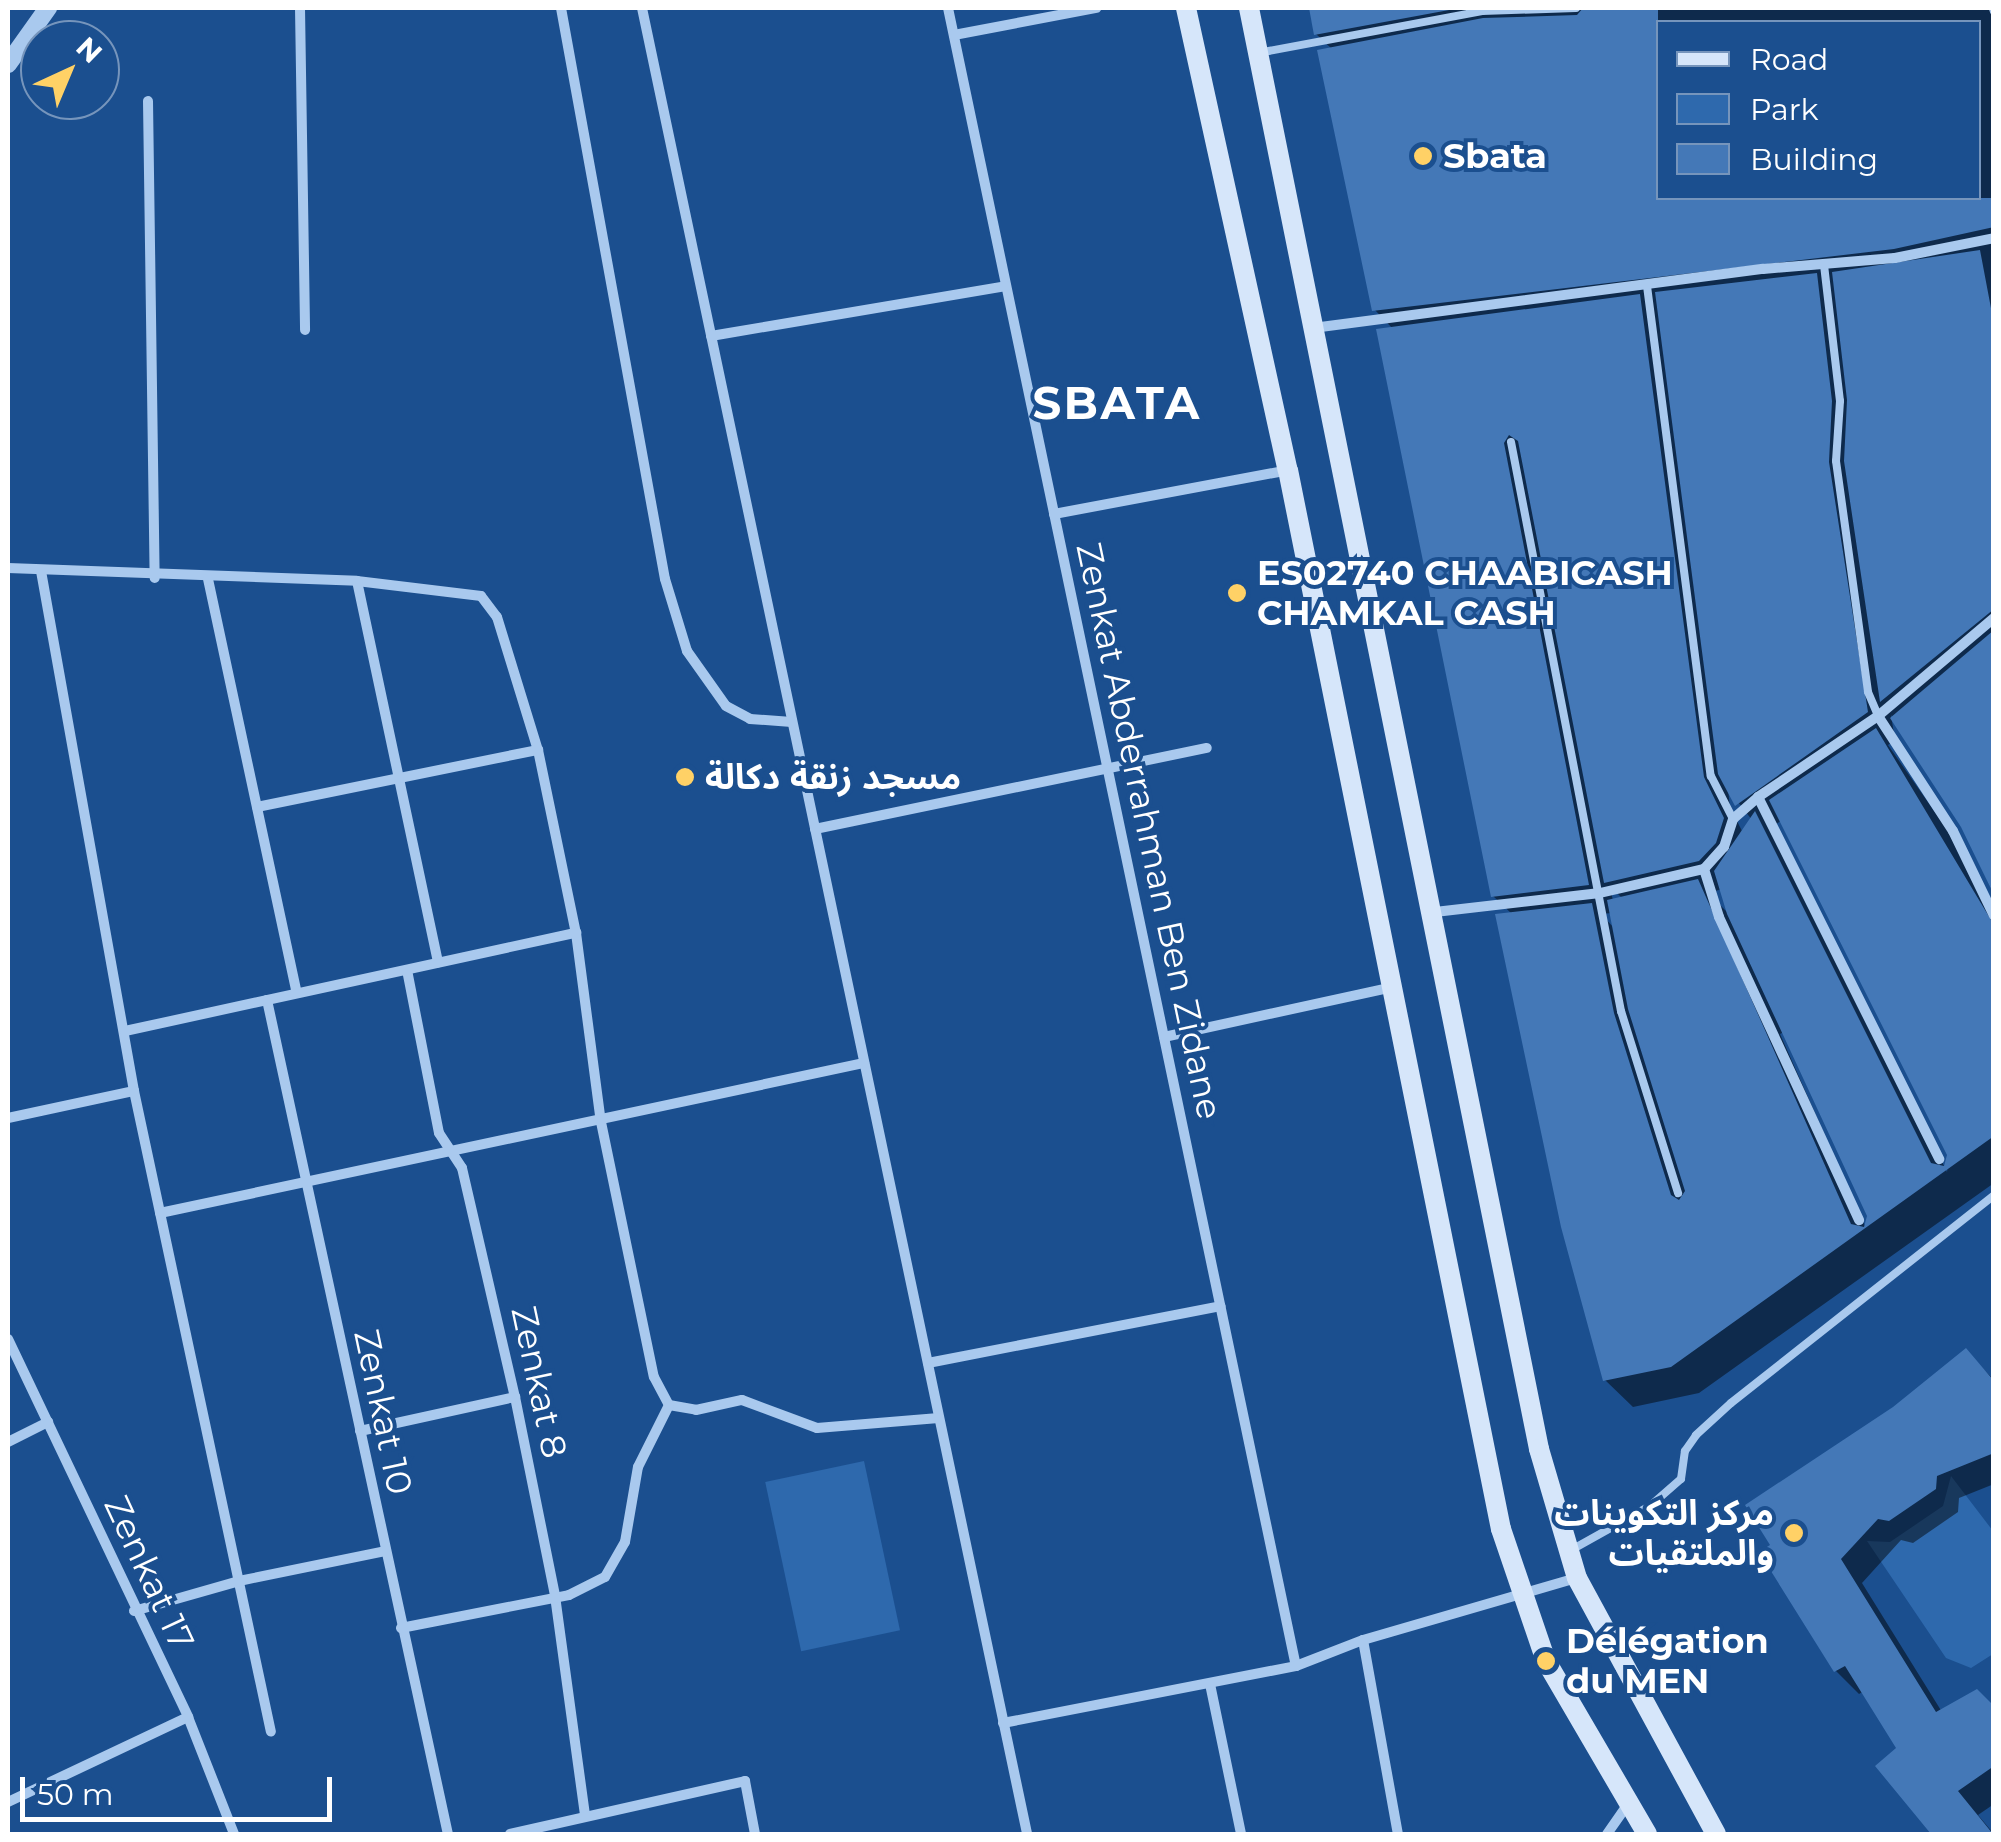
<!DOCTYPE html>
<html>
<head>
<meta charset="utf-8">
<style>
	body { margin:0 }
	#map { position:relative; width:2001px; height:1842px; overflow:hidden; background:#1b4f8f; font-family:Montserrat,"Noto Sans Arabic",sans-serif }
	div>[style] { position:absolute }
	.green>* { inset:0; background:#2e69ad; transform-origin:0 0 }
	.shadow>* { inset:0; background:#0007 }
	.building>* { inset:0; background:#4478b7 }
	.service>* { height:8px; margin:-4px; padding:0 4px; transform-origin:4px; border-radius:4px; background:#a9c9ee }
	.pedestrian>* { height:9px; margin:-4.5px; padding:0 4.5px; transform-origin:4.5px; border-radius:4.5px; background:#a9c9ee }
	.minor>* { height:10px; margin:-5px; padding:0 5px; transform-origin:5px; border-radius:5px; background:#a9c9ee }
	.tertiary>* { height:18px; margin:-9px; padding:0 9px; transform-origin:9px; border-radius:9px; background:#a9c9ee }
	.secondary>* { height:20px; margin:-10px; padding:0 10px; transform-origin:10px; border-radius:10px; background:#d6e6fa }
	.dots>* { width:28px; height:28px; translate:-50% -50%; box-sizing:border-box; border:5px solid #1b4f8f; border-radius:50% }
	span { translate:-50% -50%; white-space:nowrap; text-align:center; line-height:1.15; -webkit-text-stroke:8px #1b4f8f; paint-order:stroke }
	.poi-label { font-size:35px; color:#fff; font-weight:700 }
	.left { translate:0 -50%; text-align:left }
	.right { translate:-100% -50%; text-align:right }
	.street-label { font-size:35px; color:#fff }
	.district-label { font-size:45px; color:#fff; font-weight:700; letter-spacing:2.5px }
	.frame { position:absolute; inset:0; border:10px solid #fff; pointer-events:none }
	.legend { position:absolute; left:1656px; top:20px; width:325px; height:180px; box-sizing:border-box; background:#1b4f8f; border:2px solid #7695bc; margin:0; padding:12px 18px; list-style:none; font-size:30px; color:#fff }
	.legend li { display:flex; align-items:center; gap:20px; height:50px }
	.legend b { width:50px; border:2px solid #7695bc }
	.north { position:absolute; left:20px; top:20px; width:100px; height:100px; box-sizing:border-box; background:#1b4f8f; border:2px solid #7695bc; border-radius:50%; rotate:44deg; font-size:28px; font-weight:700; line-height:40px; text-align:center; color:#fff }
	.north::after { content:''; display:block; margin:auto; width:35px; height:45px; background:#ffd166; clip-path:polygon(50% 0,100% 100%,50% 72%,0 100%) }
	.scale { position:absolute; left:20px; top:1777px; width:312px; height:45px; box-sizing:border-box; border:5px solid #fff; border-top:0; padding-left:12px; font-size:30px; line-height:35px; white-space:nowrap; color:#fff; -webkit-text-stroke:8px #1b4f8f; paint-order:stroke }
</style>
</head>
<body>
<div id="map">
	<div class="green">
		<div style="left:864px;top:1461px;width:173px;height:101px;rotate:78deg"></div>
		<div style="clip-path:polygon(1951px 1476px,1993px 1531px,1993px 1654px,1971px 1668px,1946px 1658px,1867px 1541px,1890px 1542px,1943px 1506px)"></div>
	</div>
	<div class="shadow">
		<div style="clip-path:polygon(evenodd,1311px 8px,1994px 8px,1994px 895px,1963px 826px,1891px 715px,1895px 740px,1888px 745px,1972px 865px,1994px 910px,1994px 1183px,1699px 1393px,1633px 1407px,1605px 1380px,1512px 914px,1493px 896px,1393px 329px,1375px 310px,1332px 49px,1316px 34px,1311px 8px,1658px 22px,1978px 22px,1978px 198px,1658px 198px,1658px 22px,1311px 8px,1728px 789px,1752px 820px,1743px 833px,1730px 807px,1728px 789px,1311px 8px,1782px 820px,1949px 1155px,1947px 1172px,1782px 842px,1769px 829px,1782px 820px,1311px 8px,1610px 886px,1623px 899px,1613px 901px,1610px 886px,1311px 8px,1722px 889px,1730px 915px,1708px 893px,1722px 889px,1311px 8px,1612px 913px,1615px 929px,1601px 914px,1612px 913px,1311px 8px,1784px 1032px,1870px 1216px,1865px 1226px,1780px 1034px,1784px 1032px)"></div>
		<div style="clip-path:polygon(1966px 1351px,1994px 1380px,1994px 1484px,1959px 1498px,1958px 1512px,1913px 1543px,1901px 1540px,1862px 1583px,1942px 1712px,1994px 1708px,1994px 1804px,1978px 1815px,1994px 1834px,1934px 1834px,1878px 1766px,1900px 1749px,1864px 1691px,1859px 1694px,1836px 1671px,1773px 1546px,1895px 1409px)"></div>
	</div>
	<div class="building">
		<div style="clip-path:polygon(1309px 8px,1460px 8px,1314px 35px)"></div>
		<div style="clip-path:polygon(1583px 8px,1658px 8px,1658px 198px,1994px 198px,1994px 227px,1894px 249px,1372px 311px,1317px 50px,1483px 18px,1577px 15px)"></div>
		<div style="clip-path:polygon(1980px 250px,1994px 324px,1994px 609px,1880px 702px,1844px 461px,1847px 400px,1832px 272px)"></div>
		<div style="clip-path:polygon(1817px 273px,1832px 401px,1829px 462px,1868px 712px,1735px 806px,1718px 774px,1655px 292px)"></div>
		<div style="clip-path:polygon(1640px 294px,1704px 777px,1724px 818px,1716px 843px,1699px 861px,1604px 883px,1518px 441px,1509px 435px,1504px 443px,1589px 885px,1491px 897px,1376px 329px)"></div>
		<div style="clip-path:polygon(1994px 630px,1994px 895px,1961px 827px,1890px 718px)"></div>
		<div style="clip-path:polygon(1876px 728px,1994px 925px,1994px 1136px,1671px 1367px,1603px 1381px,1561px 1227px,1495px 914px,1592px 903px,1614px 1013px,1671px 1195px,1679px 1200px,1685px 1191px,1628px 1009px,1607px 900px,1698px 879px,1851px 1224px,1864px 1227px,1867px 1216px,1727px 914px,1714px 871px,1755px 811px,1931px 1163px,1944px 1166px,1947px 1155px,1769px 800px)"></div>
		<div style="clip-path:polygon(1966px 1348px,1994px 1381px,1994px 1453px,1937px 1476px,1936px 1489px,1889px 1521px,1878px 1519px,1841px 1559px,1936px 1712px,1977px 1689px,1994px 1706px,1994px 1766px,1958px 1791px,1993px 1834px,1931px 1834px,1875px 1766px,1896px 1748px,1845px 1666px,1834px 1672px,1759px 1552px,1770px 1545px,1745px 1505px,1893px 1407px)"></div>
	</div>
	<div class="service">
		<div style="left:1258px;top:53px;width:228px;rotate:-10.6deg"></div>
		<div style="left:1482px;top:11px;width:94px;rotate:-1.8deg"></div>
		<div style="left:1824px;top:265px;width:137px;rotate:83.3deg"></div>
		<div style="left:1840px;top:401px;width:60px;rotate:93.8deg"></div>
		<div style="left:1836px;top:461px;width:233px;rotate:82.1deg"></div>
		<div style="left:1868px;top:692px;width:26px;rotate:67deg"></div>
		<div style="left:1647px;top:286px;width:494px;rotate:82.6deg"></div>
		<div style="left:1711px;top:776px;width:48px;rotate:62.9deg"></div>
		<div style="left:1511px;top:442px;width:580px;rotate:79.06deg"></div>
		<div style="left:1621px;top:1011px;width:191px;rotate:72.6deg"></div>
		<div style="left:1573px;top:1549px;width:88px;rotate:-29.2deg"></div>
		<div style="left:1650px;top:1506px;width:41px;rotate:-41.1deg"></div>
		<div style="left:1681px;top:1479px;width:28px;rotate:-82deg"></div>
		<div style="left:1685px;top:1451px;width:19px;rotate:-55deg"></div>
		<div style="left:1696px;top:1435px;width:47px;rotate:-42.4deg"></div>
		<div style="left:1731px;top:1403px;width:335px;rotate:-38.3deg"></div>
	</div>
	<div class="pedestrian">
		<div style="left:1993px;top:8px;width:3px;rotate:72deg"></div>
	</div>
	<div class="minor">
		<div style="left:300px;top:8px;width:322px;rotate:89.1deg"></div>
		<div style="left:561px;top:8px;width:580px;rotate:79.68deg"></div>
		<div style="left:665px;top:579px;width:75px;rotate:73deg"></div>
		<div style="left:687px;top:651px;width:67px;rotate:54.7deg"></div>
		<div style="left:726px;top:706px;width:27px;rotate:28deg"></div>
		<div style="left:750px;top:719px;width:42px;rotate:4.1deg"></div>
		<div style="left:642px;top:8px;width:1866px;rotate:78.09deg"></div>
		<div style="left:948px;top:8px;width:1694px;rotate:78.15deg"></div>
		<div style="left:954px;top:35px;width:145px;rotate:-10.8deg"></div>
		<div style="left:148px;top:101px;width:477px;rotate:89.2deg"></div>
		<div style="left:1313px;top:328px;width:454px;rotate:-7.5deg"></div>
		<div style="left:1763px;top:269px;width:132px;rotate:-4.8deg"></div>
		<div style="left:1895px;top:258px;width:101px;rotate:-11.4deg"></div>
		<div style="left:711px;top:336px;width:299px;rotate:-9.6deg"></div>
		<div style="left:1054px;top:514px;width:238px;rotate:-10.6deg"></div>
		<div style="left:8px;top:568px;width:349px;rotate:2.1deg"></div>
		<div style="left:357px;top:581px;width:125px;rotate:6.9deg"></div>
		<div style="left:481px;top:596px;width:26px;rotate:53deg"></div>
		<div style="left:497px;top:617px;width:139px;rotate:72.9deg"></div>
		<div style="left:538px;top:750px;width:187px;rotate:78.3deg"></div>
		<div style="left:576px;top:933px;width:191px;rotate:82.5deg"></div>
		<div style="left:601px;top:1122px;width:260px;rotate:78.3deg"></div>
		<div style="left:654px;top:1377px;width:32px;rotate:62deg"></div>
		<div style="left:669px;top:1405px;width:27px;rotate:10deg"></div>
		<div style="left:696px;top:1410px;width:47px;rotate:-12.3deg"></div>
		<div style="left:742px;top:1400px;width:80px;rotate:20.5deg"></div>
		<div style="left:817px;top:1428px;width:122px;rotate:-4.7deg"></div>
		<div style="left:41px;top:571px;width:528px;rotate:79.86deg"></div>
		<div style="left:134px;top:1091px;width:655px;rotate:77.94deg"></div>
		<div style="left:208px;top:579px;width:423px;rotate:77.9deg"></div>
		<div style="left:357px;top:581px;width:390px;rotate:78deg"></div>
		<div style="left:1878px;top:716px;width:137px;rotate:56.9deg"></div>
		<div style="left:1953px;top:831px;width:94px;rotate:64.2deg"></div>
		<div style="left:1758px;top:797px;width:405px;rotate:63.4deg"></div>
		<div style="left:257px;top:807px;width:287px;rotate:-11.5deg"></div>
		<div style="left:815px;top:829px;width:400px;rotate:-11.7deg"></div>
		<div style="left:1704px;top:869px;width:50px;rotate:72.6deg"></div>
		<div style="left:1719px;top:917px;width:334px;rotate:65.2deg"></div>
		<div style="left:1435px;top:912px;width:166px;rotate:-6.6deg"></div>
		<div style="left:1600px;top:893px;width:107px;rotate:-13deg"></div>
		<div style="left:1704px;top:869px;width:30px;rotate:-48deg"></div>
		<div style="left:1724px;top:847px;width:29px;rotate:-72deg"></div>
		<div style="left:1733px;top:819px;width:33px;rotate:-41deg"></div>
		<div style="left:1758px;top:797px;width:145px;rotate:-34deg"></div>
		<div style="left:1878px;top:716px;width:152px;rotate:-40.2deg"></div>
		<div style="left:407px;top:970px;width:166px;rotate:78.9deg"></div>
		<div style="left:439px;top:1133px;width:42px;rotate:56.7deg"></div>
		<div style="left:462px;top:1168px;width:235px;rotate:77deg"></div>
		<div style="left:515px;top:1397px;width:203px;rotate:78.6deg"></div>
		<div style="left:555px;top:1596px;width:222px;rotate:82.2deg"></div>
		<div style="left:267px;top:1000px;width:853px;rotate:77.76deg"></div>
		<div style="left:125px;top:1031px;width:462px;rotate:-12.3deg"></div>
		<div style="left:1164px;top:1037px;width:234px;rotate:-12.3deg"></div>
		<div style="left:8px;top:1118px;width:129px;rotate:-12.1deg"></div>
		<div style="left:160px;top:1213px;width:720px;rotate:-12.03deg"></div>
		<div style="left:8px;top:1339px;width:419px;rotate:64.5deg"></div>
		<div style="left:188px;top:1717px;width:126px;rotate:68.5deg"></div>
		<div style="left:928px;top:1363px;width:298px;rotate:-11deg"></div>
		<div style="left:360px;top:1431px;width:159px;rotate:-12.4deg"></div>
		<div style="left:8px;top:1442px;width:45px;rotate:-26.6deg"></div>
		<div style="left:134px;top:1611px;width:109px;rotate:-15.9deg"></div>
		<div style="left:239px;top:1581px;width:149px;rotate:-11.6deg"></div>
		<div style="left:401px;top:1628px;width:171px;rotate:-11.1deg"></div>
		<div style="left:569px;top:1595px;width:40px;rotate:-26.6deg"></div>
		<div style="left:605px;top:1577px;width:40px;rotate:-60.3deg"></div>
		<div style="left:625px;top:1542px;width:76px;rotate:-80.2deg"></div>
		<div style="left:638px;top:1467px;width:69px;rotate:-63.4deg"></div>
		<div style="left:1363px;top:1640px;width:197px;rotate:79.8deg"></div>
		<div style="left:1210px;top:1684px;width:153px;rotate:78.3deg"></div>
		<div style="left:1003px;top:1723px;width:298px;rotate:-11deg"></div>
		<div style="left:1296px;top:1666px;width:72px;rotate:-21.2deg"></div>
		<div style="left:1363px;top:1640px;width:223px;rotate:-16.2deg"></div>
		<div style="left:8px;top:1802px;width:199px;rotate:-25.3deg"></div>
		<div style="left:510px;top:1834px;width:241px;rotate:-12.7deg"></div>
		<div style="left:745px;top:1781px;width:54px;rotate:79.3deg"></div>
		<div style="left:1607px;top:1834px;width:37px;rotate:-55deg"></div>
	</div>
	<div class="tertiary">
		<div style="left:8px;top:64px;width:69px;rotate:-54.5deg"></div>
	</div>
	<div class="secondary">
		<div style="left:1186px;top:8px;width:473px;rotate:77.6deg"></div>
		<div style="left:1288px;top:470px;width:1080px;rotate:78.63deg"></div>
		<div style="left:1501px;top:1529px;width:139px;rotate:71.2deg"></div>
		<div style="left:1546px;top:1661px;width:200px;rotate:59.7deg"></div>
		<div style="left:1249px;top:8px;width:1470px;rotate:78.62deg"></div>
		<div style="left:1539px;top:1449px;width:134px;rotate:73.6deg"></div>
		<div style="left:1577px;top:1578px;width:291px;rotate:61.5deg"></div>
	</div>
	<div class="dots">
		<div style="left:1423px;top:156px;background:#ffd166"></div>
		<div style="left:1237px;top:593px;background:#ffd166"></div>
		<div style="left:685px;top:777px;background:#ffd166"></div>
		<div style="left:1794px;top:1533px;background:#ffd166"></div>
		<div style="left:1546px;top:1661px;background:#ffd166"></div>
	</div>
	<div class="poi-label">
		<span class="left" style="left:1443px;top:156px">Sbata</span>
		<span class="left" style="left:1257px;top:593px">ES02740 CHAABICASH<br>CHAMKAL CASH</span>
		<span class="left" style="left:705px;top:777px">مسجد زنقة دكالة</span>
		<span class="right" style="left:1774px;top:1533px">مركز التكوينات<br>والملتقيات</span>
		<span class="left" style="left:1566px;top:1661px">Délégation<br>du MEN</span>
	</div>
	<div class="street-label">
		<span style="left:1149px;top:831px;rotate:78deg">Zenkat Abderrahman Ben Zidane</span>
		<span style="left:539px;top:1382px;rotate:78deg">Zenkat 8</span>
		<span style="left:383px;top:1412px;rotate:78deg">Zenkat 10</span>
		<span style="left:149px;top:1573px;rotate:65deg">Zenkat 17</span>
	</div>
	<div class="district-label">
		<span style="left:1117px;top:403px">SBATA</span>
	</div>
	<div class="frame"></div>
	<ul class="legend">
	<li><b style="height:12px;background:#d6e6fa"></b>Road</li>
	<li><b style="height:28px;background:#2e69ad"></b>Park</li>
	<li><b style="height:28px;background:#4478b7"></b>Building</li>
	</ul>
	<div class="north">N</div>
	<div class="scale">50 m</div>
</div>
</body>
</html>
